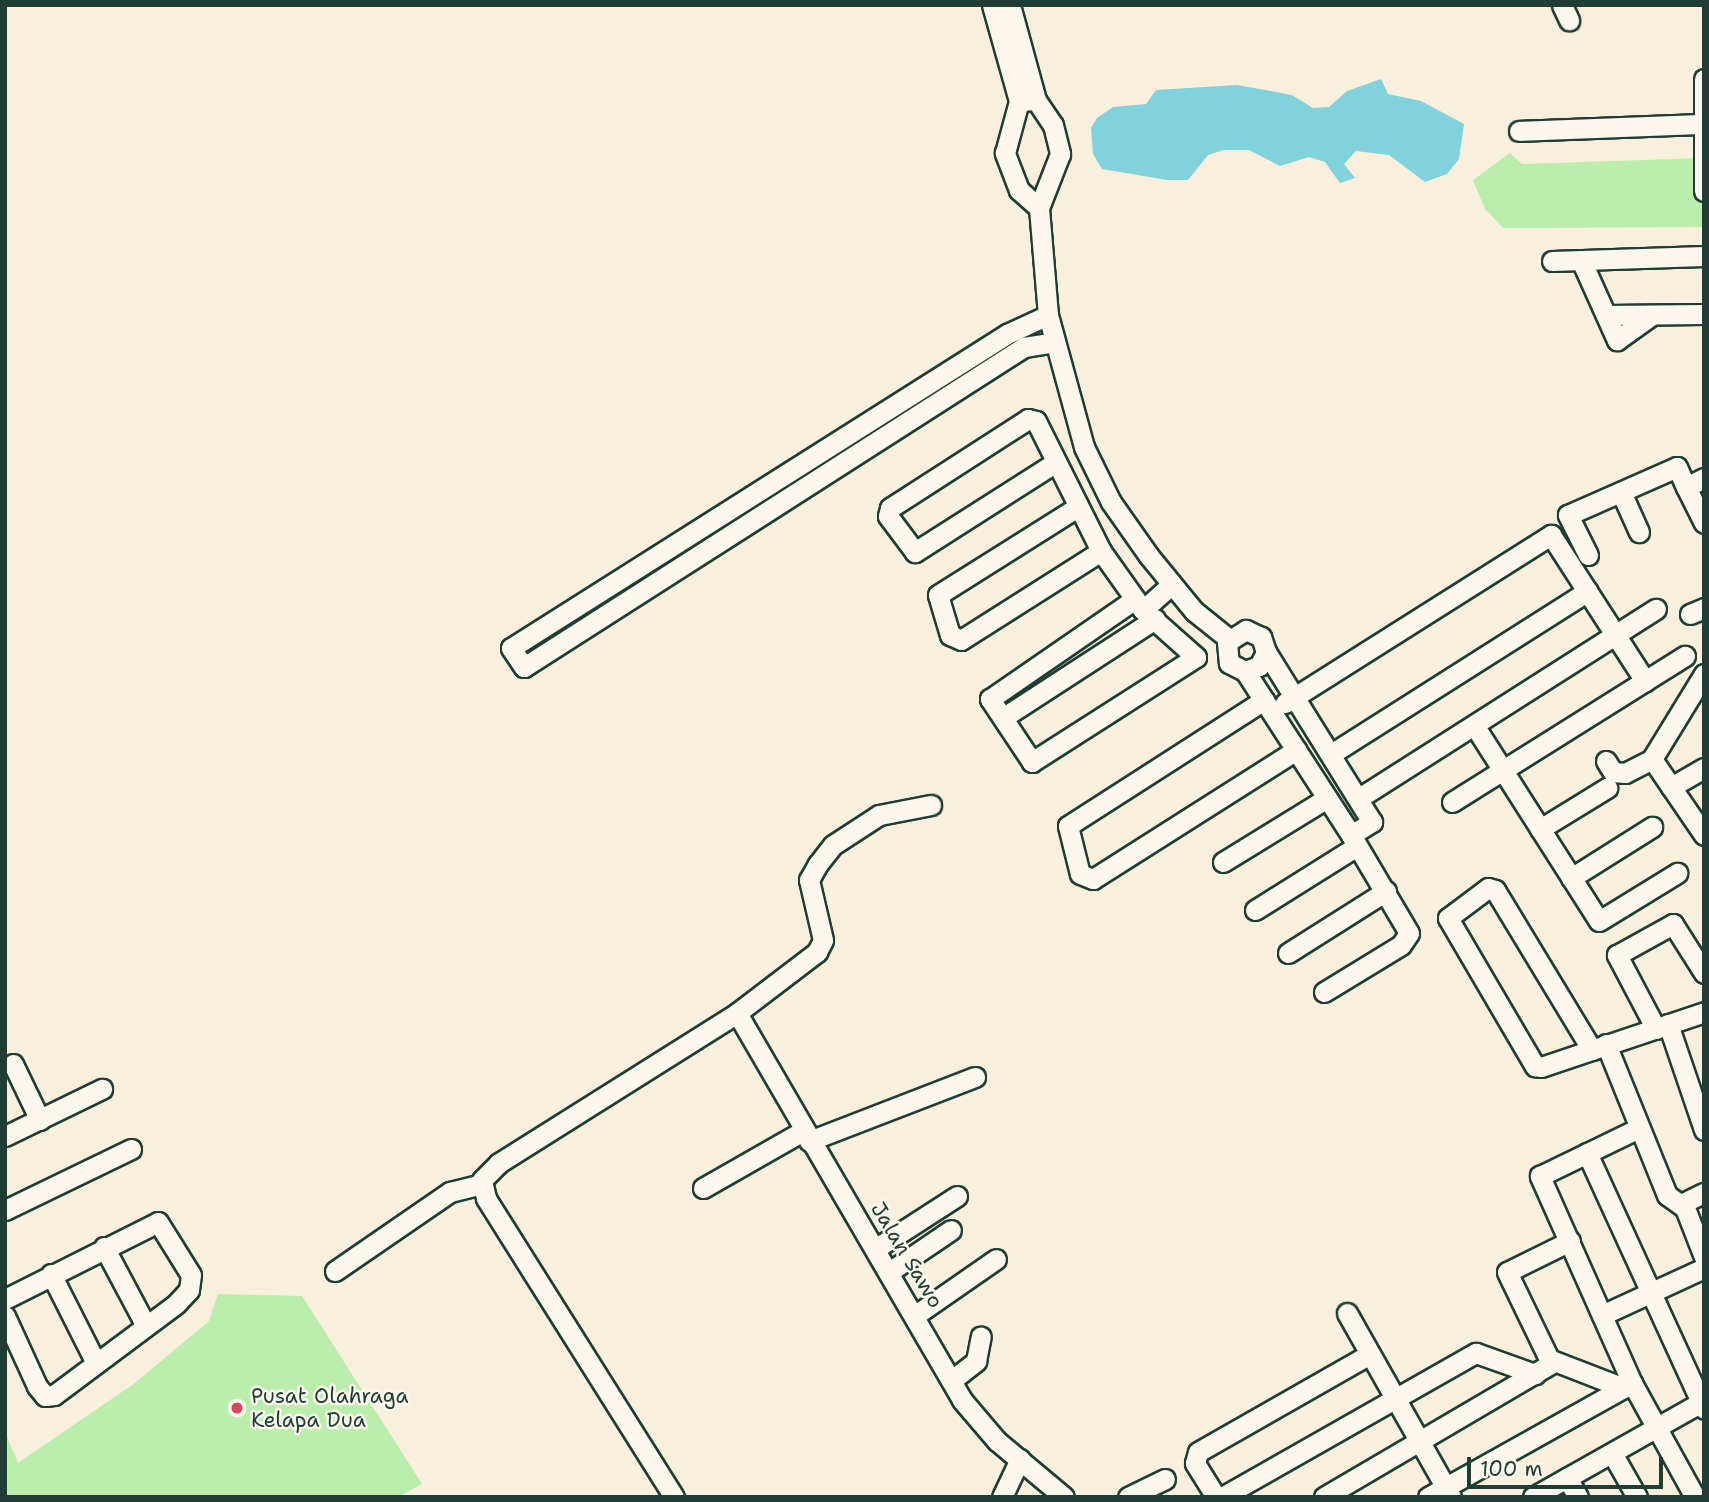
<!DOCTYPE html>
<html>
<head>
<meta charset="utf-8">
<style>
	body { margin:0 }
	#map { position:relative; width:1709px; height:1502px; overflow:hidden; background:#f8efdd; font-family:"Shantell Sans",sans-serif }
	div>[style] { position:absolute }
	.green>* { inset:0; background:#bbedad }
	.water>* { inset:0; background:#81d2db }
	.roads { filter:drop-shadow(2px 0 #1f3d34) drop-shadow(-2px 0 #1f3d34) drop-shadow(0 2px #1f3d34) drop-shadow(0 -2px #1f3d34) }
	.minor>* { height:19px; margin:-9.5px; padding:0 9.5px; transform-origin:9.5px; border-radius:9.5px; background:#fbf7ec }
	.dots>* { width:19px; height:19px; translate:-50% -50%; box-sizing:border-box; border:4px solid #fbf7ec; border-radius:50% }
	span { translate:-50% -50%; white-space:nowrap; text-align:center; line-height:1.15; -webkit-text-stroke:5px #fbf7ec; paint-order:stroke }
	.street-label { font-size:21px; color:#1f3d34 }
	.poi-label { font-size:21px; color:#1f3d34 }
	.left { translate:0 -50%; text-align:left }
	.frame { position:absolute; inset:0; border:7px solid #1f3d34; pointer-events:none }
	.scale { position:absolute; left:1467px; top:1457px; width:196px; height:32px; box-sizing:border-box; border:4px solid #1f3d34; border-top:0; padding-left:9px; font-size:21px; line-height:24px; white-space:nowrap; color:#1f3d34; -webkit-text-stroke:5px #fbf7ec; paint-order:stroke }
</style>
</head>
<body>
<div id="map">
	<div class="green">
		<div style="clip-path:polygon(1510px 153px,1522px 164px,1704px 158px,1704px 227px,1503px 228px,1485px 209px,1473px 180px)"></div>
		<div style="clip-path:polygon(218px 1294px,302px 1296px,422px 1484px,398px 1497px,5px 1497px,5px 1432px,18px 1463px,135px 1383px,209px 1321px)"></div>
	</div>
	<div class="water">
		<div style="clip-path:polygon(1381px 79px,1388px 94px,1421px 101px,1464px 124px,1459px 159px,1447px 174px,1425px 182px,1389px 155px,1356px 151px,1344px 164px,1355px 178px,1340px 183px,1325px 162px,1309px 157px,1280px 166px,1249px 150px,1224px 150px,1208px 155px,1188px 180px,1167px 180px,1102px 169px,1093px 154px,1091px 128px,1097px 118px,1113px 107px,1146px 104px,1156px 90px,1237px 85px,1292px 95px,1313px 108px,1329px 107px,1347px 91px)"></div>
	</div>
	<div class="roads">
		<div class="minor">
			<div style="left:992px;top:5px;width:100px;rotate:74.3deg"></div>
			<div style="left:1010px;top:5px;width:98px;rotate:74.7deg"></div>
			<div style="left:1562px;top:5px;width:17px;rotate:65deg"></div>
			<div style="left:1704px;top:79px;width:112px;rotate:90deg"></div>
			<div style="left:1519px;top:131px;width:185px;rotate:-2.2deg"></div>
			<div style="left:1039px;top:208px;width:27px;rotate:-138deg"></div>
			<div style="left:1019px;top:190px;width:40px;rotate:-111deg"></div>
			<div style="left:1005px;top:153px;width:54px;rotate:-74.9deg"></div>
			<div style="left:1019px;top:101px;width:17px;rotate:-3deg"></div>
			<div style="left:1036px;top:100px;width:30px;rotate:56deg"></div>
			<div style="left:1053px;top:125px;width:30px;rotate:76deg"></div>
			<div style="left:1060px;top:154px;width:58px;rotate:111.3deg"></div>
			<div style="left:1039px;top:208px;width:107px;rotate:85.2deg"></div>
			<div style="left:1048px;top:315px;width:137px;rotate:74.7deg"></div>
			<div style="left:1084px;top:447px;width:61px;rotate:63.9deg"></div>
			<div style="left:1111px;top:502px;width:66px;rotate:54.9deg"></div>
			<div style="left:1149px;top:556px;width:71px;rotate:50.7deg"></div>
			<div style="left:1194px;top:611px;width:45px;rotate:38.7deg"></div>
			<div style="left:1581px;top:260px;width:88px;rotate:65.8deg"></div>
			<div style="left:1617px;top:340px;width:43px;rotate:-35.5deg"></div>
			<div style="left:1552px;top:261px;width:152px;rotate:-1.9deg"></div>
			<div style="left:1048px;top:315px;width:45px;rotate:155.1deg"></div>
			<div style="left:1007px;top:334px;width:587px;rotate:147.66deg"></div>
			<div style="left:511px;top:648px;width:23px;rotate:56deg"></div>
			<div style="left:524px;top:667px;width:594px;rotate:-32.62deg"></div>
			<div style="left:1024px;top:347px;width:31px;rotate:-9deg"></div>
			<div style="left:1606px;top:315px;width:98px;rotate:-0.6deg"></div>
			<div style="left:1053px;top:464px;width:164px;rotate:147.5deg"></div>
			<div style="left:915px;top:552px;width:45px;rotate:-126.9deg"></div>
			<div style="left:888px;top:516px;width:8px;rotate:-76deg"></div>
			<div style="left:890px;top:508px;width:164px;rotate:-32.8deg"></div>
			<div style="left:1028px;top:419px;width:8px;rotate:14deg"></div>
			<div style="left:1036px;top:421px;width:145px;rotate:63.4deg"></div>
			<div style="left:1101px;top:551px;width:72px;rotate:54.6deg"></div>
			<div style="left:1143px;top:610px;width:71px;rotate:41.6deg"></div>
			<div style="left:1196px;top:657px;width:195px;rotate:147.4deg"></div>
			<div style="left:1032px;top:762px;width:76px;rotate:-123.7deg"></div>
			<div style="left:990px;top:699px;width:176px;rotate:-34.6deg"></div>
			<div style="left:1704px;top:478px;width:20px;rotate:153deg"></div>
			<div style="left:1686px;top:487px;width:40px;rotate:63.4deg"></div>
			<div style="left:1621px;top:492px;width:44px;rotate:65.8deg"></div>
			<div style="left:1076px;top:508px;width:163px;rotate:147.8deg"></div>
			<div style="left:938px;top:595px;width:42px;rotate:73.3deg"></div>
			<div style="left:950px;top:635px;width:12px;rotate:24deg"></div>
			<div style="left:961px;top:640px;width:166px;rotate:-32.4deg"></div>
			<div style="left:1588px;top:555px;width:45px;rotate:-116.6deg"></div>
			<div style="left:1568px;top:515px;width:119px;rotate:-23.8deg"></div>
			<div style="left:1677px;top:467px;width:22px;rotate:66deg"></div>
			<div style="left:1143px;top:610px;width:38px;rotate:-42deg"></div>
			<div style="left:1690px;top:614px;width:15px;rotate:-23deg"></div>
			<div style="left:1245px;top:671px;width:15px;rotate:-20deg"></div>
			<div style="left:1259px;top:666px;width:16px;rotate:-63deg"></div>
			<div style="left:1266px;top:652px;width:16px;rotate:-108deg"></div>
			<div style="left:1261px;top:637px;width:17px;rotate:-155deg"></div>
			<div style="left:1246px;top:630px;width:22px;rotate:148deg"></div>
			<div style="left:1227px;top:642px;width:21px;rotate:85deg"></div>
			<div style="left:1229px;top:663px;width:18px;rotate:27deg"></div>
			<div style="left:1245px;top:671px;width:195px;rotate:57.1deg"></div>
			<div style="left:1351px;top:835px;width:25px;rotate:-32deg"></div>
			<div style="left:1372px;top:822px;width:200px;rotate:-121.9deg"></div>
			<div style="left:1704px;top:674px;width:100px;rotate:121.5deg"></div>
			<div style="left:1652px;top:759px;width:92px;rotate:55.6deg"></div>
			<div style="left:1264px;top:700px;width:233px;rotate:147.3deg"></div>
			<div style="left:1068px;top:826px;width:49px;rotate:76deg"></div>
			<div style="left:1080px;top:874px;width:14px;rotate:21deg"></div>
			<div style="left:1093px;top:879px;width:241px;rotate:-32.4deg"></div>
			<div style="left:1285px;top:703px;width:315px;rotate:-32.3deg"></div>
			<div style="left:1551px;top:535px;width:174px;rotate:57.2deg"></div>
			<div style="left:1004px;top:717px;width:180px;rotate:-33deg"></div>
			<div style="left:1474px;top:725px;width:232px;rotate:57.5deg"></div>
			<div style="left:1599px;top:921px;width:92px;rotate:-31.6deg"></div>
			<div style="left:1331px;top:754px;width:304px;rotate:-32.4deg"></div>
			<div style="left:1606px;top:761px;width:13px;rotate:58deg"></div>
			<div style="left:1613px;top:772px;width:12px;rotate:5deg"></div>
			<div style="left:1625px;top:773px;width:30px;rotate:-27deg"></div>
			<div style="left:1671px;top:787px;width:38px;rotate:-30deg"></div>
			<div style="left:1359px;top:798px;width:352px;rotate:-32.5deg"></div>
			<div style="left:1452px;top:802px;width:275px;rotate:-32.1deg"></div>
			<div style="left:1540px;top:829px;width:79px;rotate:-31.5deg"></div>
			<div style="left:1223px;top:862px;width:122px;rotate:-31.6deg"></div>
			<div style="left:1571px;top:878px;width:96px;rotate:-32.2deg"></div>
			<div style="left:1255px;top:910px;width:120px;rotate:-32.1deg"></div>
			<div style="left:1288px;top:953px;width:116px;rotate:-32.3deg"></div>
			<div style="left:1324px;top:992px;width:90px;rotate:-31.4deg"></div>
			<div style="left:1401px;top:945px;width:14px;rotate:-56deg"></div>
			<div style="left:1409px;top:933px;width:114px;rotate:-120.6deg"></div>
			<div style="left:737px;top:1013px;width:448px;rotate:59.8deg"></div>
			<div style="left:962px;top:1400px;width:54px;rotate:49.5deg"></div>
			<div style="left:997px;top:1441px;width:87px;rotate:39.9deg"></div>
			<div style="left:1668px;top:1024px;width:112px;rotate:71.2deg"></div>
			<div style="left:1656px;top:1029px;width:84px;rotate:-117.8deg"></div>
			<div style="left:1617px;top:955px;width:64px;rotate:-29deg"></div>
			<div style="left:1673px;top:924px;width:58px;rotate:57.7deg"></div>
			<div style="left:1606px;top:1044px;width:163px;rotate:68deg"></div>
			<div style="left:1667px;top:1195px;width:22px;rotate:36deg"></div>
			<div style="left:1685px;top:1208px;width:53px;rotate:68.8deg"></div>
			<div style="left:1592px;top:1050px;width:187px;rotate:-121.2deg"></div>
			<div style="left:1495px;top:890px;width:7px;rotate:-164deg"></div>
			<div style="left:1488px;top:888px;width:50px;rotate:143.1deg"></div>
			<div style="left:1448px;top:918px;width:172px;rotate:59.6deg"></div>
			<div style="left:1535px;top:1066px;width:6px;rotate:9deg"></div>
			<div style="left:1541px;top:1067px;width:172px;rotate:-18.6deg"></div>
			<div style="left:13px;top:1064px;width:62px;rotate:64.3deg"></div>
			<div style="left:5px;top:1136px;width:108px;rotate:-25.9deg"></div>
			<div style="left:809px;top:1141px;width:178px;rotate:-21.1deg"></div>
			<div style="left:1587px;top:1153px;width:281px;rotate:65.4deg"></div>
			<div style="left:703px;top:1188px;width:115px;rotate:-29.7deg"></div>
			<div style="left:1681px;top:1204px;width:25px;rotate:-26deg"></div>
			<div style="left:5px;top:1210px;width:140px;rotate:-25.8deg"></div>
			<div style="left:1570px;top:1241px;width:70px;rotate:153.8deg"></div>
			<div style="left:1507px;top:1272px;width:97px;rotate:64.2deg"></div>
			<div style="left:1549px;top:1359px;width:80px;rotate:21.1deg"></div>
			<div style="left:104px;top:1247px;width:89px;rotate:62deg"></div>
			<div style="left:878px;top:1247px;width:94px;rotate:-32.8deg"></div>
			<div style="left:892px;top:1270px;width:71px;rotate:-34.1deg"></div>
			<div style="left:335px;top:1271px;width:140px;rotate:-34.5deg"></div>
			<div style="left:450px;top:1192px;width:33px;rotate:-14deg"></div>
			<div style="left:51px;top:1274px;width:100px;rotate:63.2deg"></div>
			<div style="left:5px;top:1299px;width:171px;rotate:-26.7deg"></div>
			<div style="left:158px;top:1222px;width:62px;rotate:58.1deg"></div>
			<div style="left:191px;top:1275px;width:15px;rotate:98deg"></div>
			<div style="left:189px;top:1290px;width:19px;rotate:133deg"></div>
			<div style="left:176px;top:1304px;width:152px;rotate:143.3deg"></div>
			<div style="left:54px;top:1395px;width:9px;rotate:174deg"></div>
			<div style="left:45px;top:1396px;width:13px;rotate:-129deg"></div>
			<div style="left:37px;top:1386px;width:77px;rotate:-114.6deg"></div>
			<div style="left:1347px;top:1313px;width:211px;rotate:60.5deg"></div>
			<div style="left:917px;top:1314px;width:96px;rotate:-34.8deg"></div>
			<div style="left:1602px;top:1315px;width:112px;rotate:-24.7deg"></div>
			<div style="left:952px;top:1380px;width:31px;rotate:-38deg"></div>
			<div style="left:976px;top:1361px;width:25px;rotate:-79deg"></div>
			<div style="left:1632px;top:1383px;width:227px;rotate:-114deg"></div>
			<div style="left:1540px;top:1176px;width:110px;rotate:-25.9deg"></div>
			<div style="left:1612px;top:1453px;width:51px;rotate:60.4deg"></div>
			<div style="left:1567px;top:1478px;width:22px;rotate:60deg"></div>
			<div style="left:674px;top:1497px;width:353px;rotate:-122.2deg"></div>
			<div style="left:486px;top:1198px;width:18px;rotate:-103deg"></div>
			<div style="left:482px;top:1180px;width:24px;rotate:-45deg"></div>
			<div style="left:499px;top:1163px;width:281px;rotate:-32.2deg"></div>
			<div style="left:737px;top:1013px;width:101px;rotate:-37.3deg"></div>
			<div style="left:817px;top:952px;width:13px;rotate:-63deg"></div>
			<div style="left:823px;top:940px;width:62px;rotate:-103.1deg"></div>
			<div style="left:809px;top:880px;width:18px;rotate:-61deg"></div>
			<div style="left:818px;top:864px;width:24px;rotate:-52deg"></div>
			<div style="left:833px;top:845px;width:55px;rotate:-33.1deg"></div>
			<div style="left:879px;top:815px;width:53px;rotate:-10.9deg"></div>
			<div style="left:1002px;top:1497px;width:42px;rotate:-64.7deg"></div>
			<div style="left:1128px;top:1497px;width:41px;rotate:-25.9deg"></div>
			<div style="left:1216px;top:1497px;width:40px;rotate:-122deg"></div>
			<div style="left:1195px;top:1463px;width:11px;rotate:-75deg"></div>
			<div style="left:1198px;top:1452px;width:198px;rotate:-29.7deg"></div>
			<div style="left:1222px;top:1497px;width:292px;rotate:-29.6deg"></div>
			<div style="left:1476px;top:1353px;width:63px;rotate:19.6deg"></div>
			<div style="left:1324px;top:1497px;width:267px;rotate:-30.4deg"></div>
			<div style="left:1428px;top:1497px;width:234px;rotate:-29.2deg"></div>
			<div style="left:1632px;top:1383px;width:130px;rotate:61.1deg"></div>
			<div style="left:1533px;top:1497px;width:192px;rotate:-29.4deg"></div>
		</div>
	</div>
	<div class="dots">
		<div style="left:237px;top:1408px;background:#d1495b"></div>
	</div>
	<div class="street-label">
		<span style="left:907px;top:1255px;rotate:59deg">Jalan Sawo</span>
	</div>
	<div class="poi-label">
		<span class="left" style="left:251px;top:1408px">Pusat Olahraga<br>Kelapa Dua</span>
	</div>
	<div class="frame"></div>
	<div class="scale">100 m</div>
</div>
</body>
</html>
